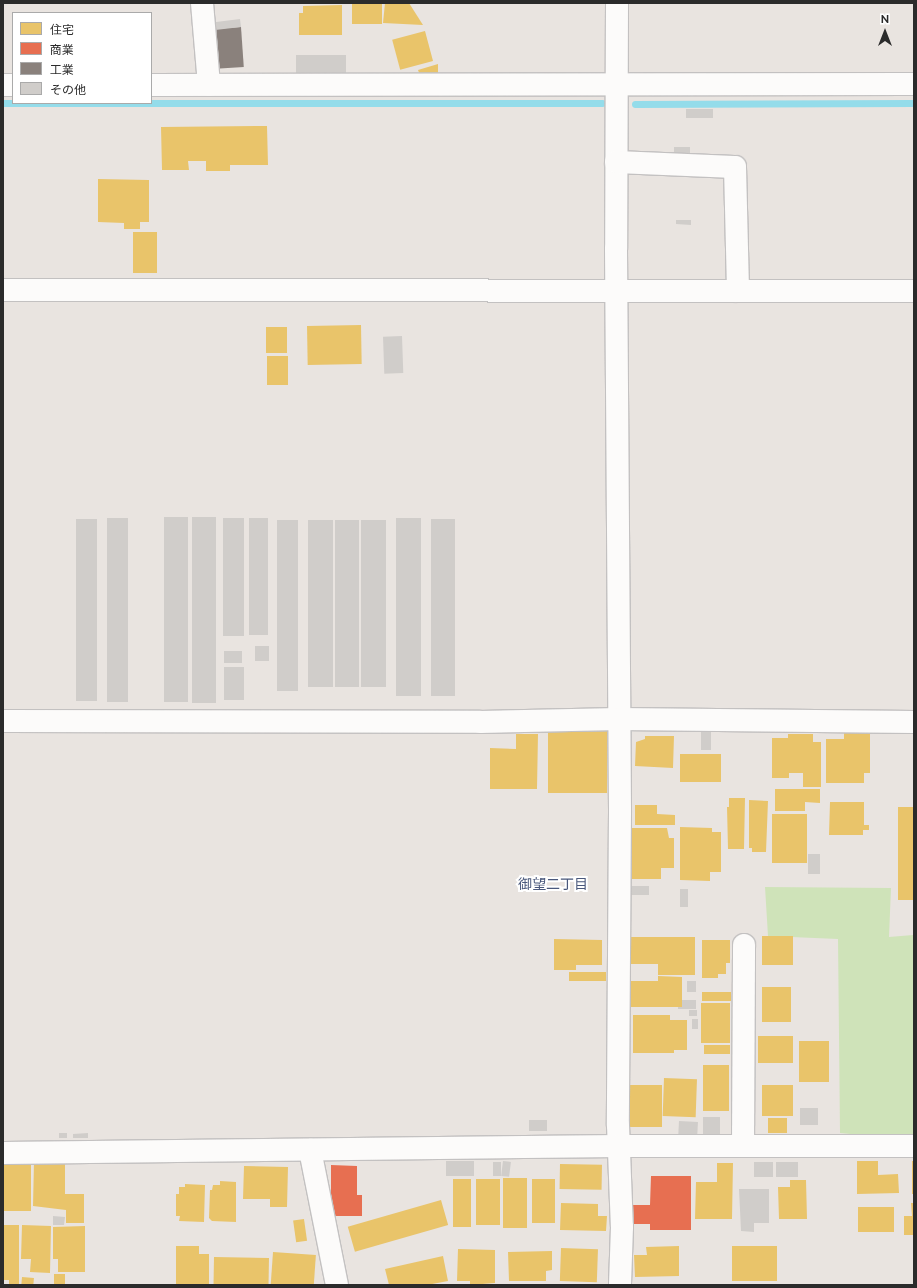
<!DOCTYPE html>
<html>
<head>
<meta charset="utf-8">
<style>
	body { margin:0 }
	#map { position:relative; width:917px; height:1288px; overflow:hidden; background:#e9e4e0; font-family:Raleway,"Noto Sans JP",sans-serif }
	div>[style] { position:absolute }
	.green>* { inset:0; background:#cfe3b9 }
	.homes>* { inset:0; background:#e9c46a; transform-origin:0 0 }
	.shops>* { inset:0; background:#e76f51 }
	.industry>* { inset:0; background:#8a817c; transform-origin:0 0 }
	.stream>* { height:7px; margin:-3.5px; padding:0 3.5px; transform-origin:3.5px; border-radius:3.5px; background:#94dcea }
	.building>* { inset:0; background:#d0cdca; transform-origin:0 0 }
	.roads { filter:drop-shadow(1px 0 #c3c1c1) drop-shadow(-1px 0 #c3c1c1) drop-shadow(0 1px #c3c1c1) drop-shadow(0 -1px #c3c1c1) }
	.minor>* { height:22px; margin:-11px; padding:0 11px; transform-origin:11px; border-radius:11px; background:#fcfbfa }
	span { translate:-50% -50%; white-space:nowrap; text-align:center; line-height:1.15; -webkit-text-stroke:4px #fff; paint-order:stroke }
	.neighbourhood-label { font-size:14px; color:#4a587c }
	.frame { position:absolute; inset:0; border:4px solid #2b2b2b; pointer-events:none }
	.legend { position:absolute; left:12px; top:12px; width:140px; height:92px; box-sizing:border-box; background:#fff; border:1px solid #aaa; margin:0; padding:5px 7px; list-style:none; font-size:12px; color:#2b2b2b }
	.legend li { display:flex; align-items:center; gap:8px; height:20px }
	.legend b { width:20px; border:1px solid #aaa }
	.north { position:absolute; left:865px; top:12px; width:40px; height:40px; -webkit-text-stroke:3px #fff; paint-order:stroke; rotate:0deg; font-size:11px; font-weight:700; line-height:16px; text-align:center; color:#2b2b2b }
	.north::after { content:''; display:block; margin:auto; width:14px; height:18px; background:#2b2b2b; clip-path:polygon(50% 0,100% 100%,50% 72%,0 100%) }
</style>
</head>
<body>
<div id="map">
	<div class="green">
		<div style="clip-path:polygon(765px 887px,891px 888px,889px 937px,913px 935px,914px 1140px,840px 1133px,838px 939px,768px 936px)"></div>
	</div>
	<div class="homes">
		<div style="left:352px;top:3px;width:30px;height:21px"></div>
		<div style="clip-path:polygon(385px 3px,409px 3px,423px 25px,383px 23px)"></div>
		<div style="clip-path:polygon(342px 5px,342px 35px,299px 35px,299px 13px,303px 13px,303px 6px)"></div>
		<div style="left:425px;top:31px;width:31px;height:34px;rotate:75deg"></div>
		<div style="clip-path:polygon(438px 64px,438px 76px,421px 78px,418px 70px)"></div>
		<div style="clip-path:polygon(267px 126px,268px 165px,230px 165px,230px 171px,206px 171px,206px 161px,188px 161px,189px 170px,162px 170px,161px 127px)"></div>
		<div style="clip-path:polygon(98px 179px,149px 180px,149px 222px,140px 222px,140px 229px,124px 229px,124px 223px,98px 222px)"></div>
		<div style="left:133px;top:232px;width:24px;height:41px"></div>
		<div style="left:361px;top:325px;width:39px;height:54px;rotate:89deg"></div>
		<div style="left:266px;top:327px;width:21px;height:26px"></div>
		<div style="left:267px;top:356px;width:21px;height:29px"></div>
		<div style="left:548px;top:731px;width:59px;height:62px"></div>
		<div style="clip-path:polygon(844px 731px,870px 731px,870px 773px,864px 773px,864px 783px,826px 783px,826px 739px,844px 739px)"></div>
		<div style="clip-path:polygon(516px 734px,538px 734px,537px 789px,490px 789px,490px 748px,516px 749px)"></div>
		<div style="clip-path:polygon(788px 734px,813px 734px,813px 742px,821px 742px,821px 787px,803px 787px,803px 773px,789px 773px,789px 778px,772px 778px,772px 738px,788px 738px)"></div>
		<div style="clip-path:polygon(645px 736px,674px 736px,673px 768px,635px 766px,636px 742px,645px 739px)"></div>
		<div style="left:680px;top:754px;width:41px;height:28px"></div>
		<div style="clip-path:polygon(775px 789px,820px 789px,820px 803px,805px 802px,805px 811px,775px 811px)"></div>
		<div style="clip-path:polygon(729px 798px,745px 798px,744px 849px,728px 849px,727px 807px,729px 807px)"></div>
		<div style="clip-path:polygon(749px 800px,768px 801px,766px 852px,752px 852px,752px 848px,749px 848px)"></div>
		<div style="clip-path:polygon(830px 802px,864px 802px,864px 825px,869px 825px,869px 830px,863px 830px,863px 835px,829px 835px)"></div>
		<div style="clip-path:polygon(635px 805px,657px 805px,657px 814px,675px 815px,675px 825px,635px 825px)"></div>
		<div style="left:898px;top:807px;width:16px;height:93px"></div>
		<div style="left:772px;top:814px;width:35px;height:49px"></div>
		<div style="clip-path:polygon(680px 827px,712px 828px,712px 832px,721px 832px,721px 872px,710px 872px,710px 881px,680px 880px)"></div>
		<div style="clip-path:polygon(632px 828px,667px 828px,669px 838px,674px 838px,674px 868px,661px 868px,661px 879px,632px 879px)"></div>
		<div style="left:793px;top:936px;width:29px;height:31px;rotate:90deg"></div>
		<div style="clip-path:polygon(629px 937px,695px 937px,695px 975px,658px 975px,658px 964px,629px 964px)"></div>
		<div style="clip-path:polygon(554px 939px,602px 940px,602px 965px,576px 965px,576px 970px,554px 970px)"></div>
		<div style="clip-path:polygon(702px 940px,730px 940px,730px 963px,726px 963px,726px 974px,718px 974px,718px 978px,702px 978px)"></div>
		<div style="left:606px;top:972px;width:9px;height:37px;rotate:90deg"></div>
		<div style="clip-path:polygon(658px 976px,682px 977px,682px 1007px,629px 1007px,629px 981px,658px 981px)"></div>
		<div style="left:762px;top:987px;width:29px;height:35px"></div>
		<div style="left:702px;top:992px;width:29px;height:9px"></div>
		<div style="left:701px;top:1003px;width:29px;height:40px"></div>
		<div style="clip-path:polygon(633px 1015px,670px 1015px,670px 1020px,687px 1020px,687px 1050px,674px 1050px,674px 1053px,633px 1053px)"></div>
		<div style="left:758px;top:1036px;width:35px;height:27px"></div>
		<div style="left:799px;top:1041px;width:30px;height:41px"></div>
		<div style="left:704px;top:1045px;width:26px;height:9px"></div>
		<div style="left:703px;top:1065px;width:26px;height:46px"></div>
		<div style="left:664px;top:1078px;width:33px;height:38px;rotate:2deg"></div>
		<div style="left:630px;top:1085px;width:32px;height:42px"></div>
		<div style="left:762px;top:1085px;width:31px;height:31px"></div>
		<div style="left:768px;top:1118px;width:19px;height:15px"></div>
		<div style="clip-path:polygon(34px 1161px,65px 1162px,65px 1194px,84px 1194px,84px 1223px,66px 1223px,66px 1210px,33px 1206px)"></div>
		<div style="clip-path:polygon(857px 1161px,878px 1161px,878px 1175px,898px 1174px,899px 1193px,857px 1194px)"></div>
		<div style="left:912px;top:1161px;width:2px;height:33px"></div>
		<div style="left:3px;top:1163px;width:28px;height:48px"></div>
		<div style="clip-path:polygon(717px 1163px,733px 1163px,732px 1219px,695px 1219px,696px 1182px,717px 1182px)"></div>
		<div style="left:560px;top:1164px;width:42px;height:25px;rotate:1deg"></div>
		<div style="clip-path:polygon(244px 1166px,288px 1167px,287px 1207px,270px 1207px,270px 1199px,243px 1199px)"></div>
		<div style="left:527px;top:1178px;width:50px;height:24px;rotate:90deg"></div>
		<div style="left:453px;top:1179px;width:18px;height:48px"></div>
		<div style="left:476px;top:1179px;width:24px;height:46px"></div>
		<div style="left:532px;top:1179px;width:23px;height:44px"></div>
		<div style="clip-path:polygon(790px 1180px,806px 1180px,807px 1219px,779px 1219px,778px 1187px,790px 1187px)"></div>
		<div style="clip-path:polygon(220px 1181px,236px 1182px,236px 1222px,212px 1221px,209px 1218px,210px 1190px,212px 1190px,213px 1185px,220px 1185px)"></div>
		<div style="clip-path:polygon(185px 1184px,205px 1185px,204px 1222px,179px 1221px,180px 1216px,176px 1216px,176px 1194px,179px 1194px,179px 1187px,185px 1187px)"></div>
		<div style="left:441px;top:1200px;width:26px;height:97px;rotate:74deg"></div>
		<div style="clip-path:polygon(561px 1203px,598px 1204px,598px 1216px,607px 1216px,606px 1231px,560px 1230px)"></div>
		<div style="clip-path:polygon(911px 1203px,914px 1203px,914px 1235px,904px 1235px,904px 1216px,912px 1216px)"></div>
		<div style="left:858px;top:1207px;width:36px;height:25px"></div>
		<div style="left:304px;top:1219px;width:22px;height:11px;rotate:82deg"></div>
		<div style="clip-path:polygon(3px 1225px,19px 1225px,19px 1285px,9px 1285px,9px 1280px,3px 1280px)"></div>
		<div style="clip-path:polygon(22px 1225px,51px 1226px,50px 1273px,30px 1272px,31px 1259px,21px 1259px)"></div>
		<div style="clip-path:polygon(85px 1226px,85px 1272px,58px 1272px,58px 1259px,53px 1259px,53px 1227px)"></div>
		<div style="clip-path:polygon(176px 1246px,199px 1246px,199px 1254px,209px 1254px,209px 1285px,176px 1285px)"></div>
		<div style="clip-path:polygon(679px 1246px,679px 1276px,635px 1277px,634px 1255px,647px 1255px,646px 1247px)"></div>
		<div style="left:732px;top:1246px;width:45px;height:35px"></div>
		<div style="left:561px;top:1248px;width:37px;height:33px;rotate:2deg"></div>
		<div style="clip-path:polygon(458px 1249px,495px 1250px,495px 1283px,470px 1285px,470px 1281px,457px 1281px)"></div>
		<div style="clip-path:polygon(552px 1251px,552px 1270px,546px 1271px,546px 1281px,509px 1281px,508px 1252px)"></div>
		<div style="left:273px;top:1252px;width:43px;height:33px;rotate:4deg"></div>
		<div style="clip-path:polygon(443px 1256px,448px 1281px,427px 1285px,389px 1285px,385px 1269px)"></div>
		<div style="left:214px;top:1257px;width:55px;height:28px;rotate:1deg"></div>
		<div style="left:54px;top:1274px;width:11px;height:11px"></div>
		<div style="left:22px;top:1277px;width:12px;height:8px;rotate:5deg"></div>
	</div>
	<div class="shops">
		<div style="clip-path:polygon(331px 1165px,357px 1166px,357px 1195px,362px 1195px,362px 1216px,331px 1216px)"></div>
		<div style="clip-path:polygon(651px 1176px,691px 1176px,691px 1230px,650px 1230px,650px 1224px,633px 1224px,633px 1205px,650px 1205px)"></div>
	</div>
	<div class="industry">
		<div style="left:241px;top:27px;width:40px;height:28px;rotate:86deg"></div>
	</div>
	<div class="stream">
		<div style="left:3px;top:103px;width:599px"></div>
		<div style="left:635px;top:104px;width:279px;rotate:-0.2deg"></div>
	</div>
	<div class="building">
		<div style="left:240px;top:19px;width:8px;height:28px;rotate:83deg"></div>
		<div style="left:296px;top:55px;width:50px;height:23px"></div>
		<div style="left:686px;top:109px;width:27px;height:9px"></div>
		<div style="left:674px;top:147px;width:16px;height:8px"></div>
		<div style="clip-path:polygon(676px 220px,691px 220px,691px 225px,676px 224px)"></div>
		<div style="left:402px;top:336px;width:37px;height:19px;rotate:88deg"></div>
		<div style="left:164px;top:517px;width:24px;height:185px"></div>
		<div style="left:192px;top:517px;width:24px;height:186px"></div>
		<div style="left:107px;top:518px;width:21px;height:184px"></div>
		<div style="left:223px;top:518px;width:21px;height:118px"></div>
		<div style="left:249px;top:518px;width:19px;height:117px"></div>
		<div style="left:396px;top:518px;width:25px;height:178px"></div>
		<div style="left:76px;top:519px;width:21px;height:182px"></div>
		<div style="left:431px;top:519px;width:24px;height:177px"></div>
		<div style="left:277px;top:520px;width:21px;height:171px"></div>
		<div style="left:308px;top:520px;width:25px;height:167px"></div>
		<div style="left:335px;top:520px;width:24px;height:167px"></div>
		<div style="left:361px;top:520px;width:25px;height:167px"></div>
		<div style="left:255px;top:646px;width:14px;height:15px"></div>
		<div style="left:224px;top:651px;width:18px;height:12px"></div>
		<div style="left:244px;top:667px;width:33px;height:20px;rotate:90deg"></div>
		<div style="left:711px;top:732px;width:18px;height:10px;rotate:90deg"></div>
		<div style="left:808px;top:854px;width:12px;height:20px"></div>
		<div style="left:631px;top:886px;width:18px;height:9px"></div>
		<div style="left:680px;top:889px;width:8px;height:18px"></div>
		<div style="left:687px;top:981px;width:9px;height:11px"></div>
		<div style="clip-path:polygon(682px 1000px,696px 1000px,696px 1009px,678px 1009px,678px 1007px,682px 1007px)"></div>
		<div style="left:689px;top:1010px;width:8px;height:6px"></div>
		<div style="left:692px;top:1019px;width:6px;height:10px"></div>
		<div style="left:800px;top:1108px;width:18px;height:17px"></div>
		<div style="left:703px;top:1117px;width:17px;height:17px"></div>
		<div style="left:547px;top:1120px;width:11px;height:18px;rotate:90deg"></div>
		<div style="left:679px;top:1121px;width:19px;height:13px;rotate:3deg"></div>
		<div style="left:59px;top:1133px;width:8px;height:5px"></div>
		<div style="clip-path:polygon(88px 1133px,88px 1138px,73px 1138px,73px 1134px)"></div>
		<div style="left:446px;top:1161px;width:28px;height:15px"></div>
		<div style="left:503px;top:1161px;width:8px;height:15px;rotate:7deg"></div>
		<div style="left:493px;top:1162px;width:8px;height:14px"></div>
		<div style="left:754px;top:1162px;width:19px;height:15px"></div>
		<div style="left:776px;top:1162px;width:22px;height:15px"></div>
		<div style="clip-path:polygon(739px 1189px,769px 1189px,769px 1223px,754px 1223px,754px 1232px,741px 1231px)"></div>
		<div style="clip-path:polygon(53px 1216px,65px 1217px,64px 1225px,53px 1225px)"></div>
	</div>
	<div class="roads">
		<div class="minor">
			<div style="left:202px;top:3px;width:82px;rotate:85.1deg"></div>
			<div style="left:617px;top:3px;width:246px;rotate:90.2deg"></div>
			<div style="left:616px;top:249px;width:563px;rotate:89.59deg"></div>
			<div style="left:620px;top:812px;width:313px;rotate:90.4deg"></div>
			<div style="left:618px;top:1125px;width:102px;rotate:87.8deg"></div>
			<div style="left:622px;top:1227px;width:58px;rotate:92deg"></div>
			<div style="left:3px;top:85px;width:10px"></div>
			<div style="left:151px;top:85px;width:763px;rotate:-0.08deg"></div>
			<div style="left:616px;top:162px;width:119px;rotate:2.4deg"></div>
			<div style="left:735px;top:167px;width:124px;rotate:88.6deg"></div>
			<div style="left:3px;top:290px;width:911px;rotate:0.06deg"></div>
			<div style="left:3px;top:721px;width:477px;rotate:0.1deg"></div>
			<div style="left:480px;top:722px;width:139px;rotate:-1.2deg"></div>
			<div style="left:619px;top:719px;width:295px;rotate:0.6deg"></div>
			<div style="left:743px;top:1145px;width:200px;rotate:-89.7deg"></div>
			<div style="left:310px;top:1150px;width:138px;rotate:78.7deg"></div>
			<div style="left:3px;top:1153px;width:616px;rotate:-0.65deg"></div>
			<div style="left:619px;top:1146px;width:295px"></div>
		</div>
	</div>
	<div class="neighbourhood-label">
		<span style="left:553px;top:884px">御望二丁目</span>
	</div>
	<div class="frame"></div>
	<ul class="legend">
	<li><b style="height:11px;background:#e9c46a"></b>住宅</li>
	<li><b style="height:11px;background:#e76f51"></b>商業</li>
	<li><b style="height:11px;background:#8a817c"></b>工業</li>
	<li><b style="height:11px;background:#d0cdca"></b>その他</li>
	</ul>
	<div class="north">N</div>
</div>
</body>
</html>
